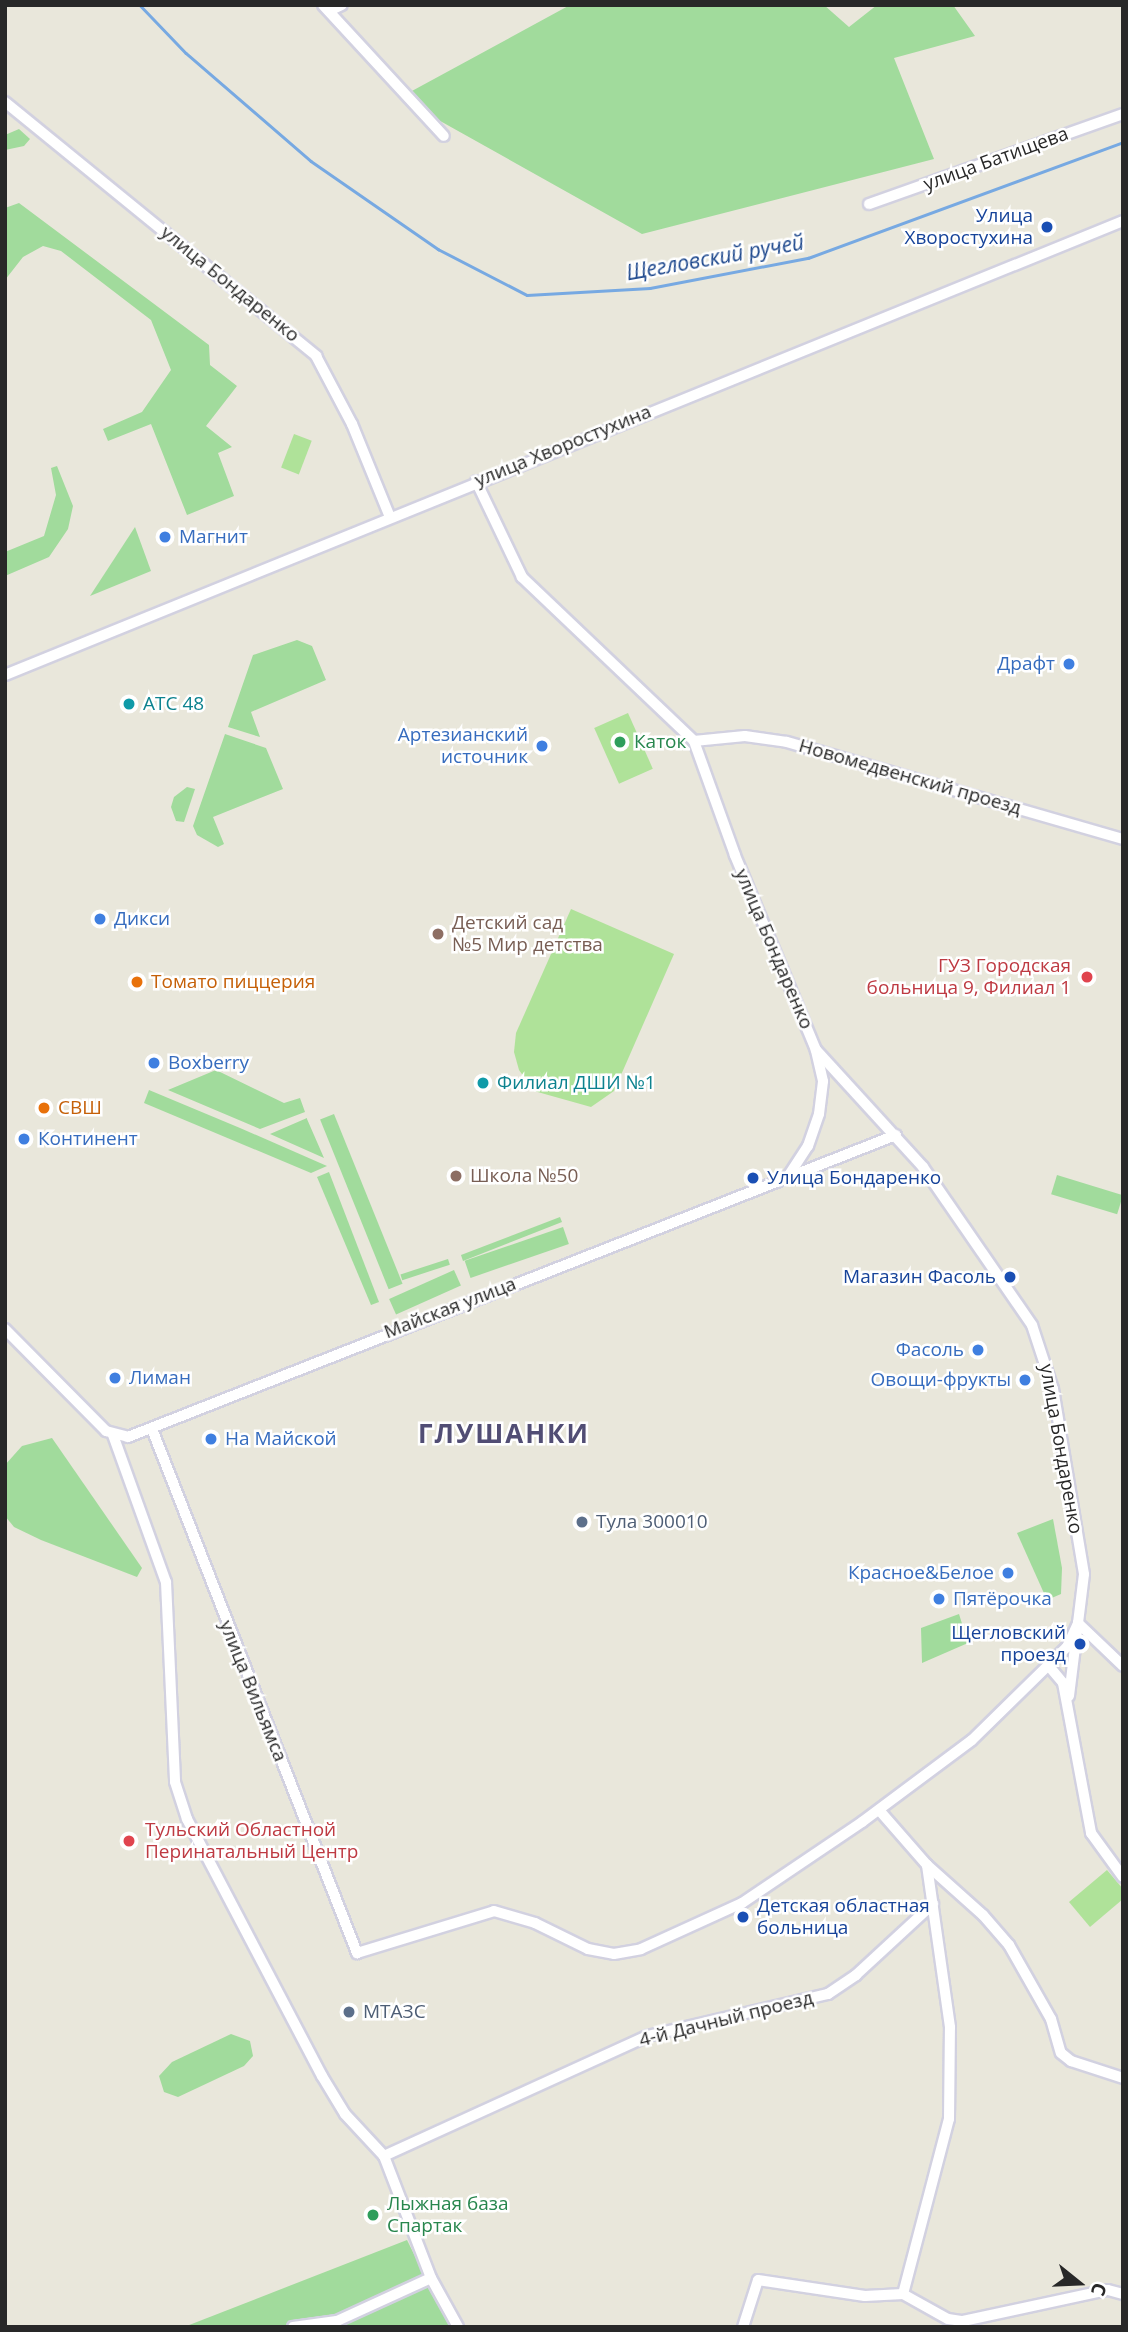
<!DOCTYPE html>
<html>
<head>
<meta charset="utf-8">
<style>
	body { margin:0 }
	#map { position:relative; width:1128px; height:2332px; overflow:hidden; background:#e9e7db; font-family:"Open Sans",sans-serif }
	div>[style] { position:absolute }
	.green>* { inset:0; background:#a1db9c; transform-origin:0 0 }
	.pitch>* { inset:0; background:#afe299; transform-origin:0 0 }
	.stream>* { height:2.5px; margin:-1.25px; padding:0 1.25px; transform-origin:1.25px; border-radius:1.25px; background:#77a9e2 }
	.roads { filter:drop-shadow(2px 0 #d2d1e0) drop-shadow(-2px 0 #d2d1e0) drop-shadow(0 2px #d2d1e0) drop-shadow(0 -2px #d2d1e0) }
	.minor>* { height:10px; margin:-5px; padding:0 5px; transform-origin:5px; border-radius:5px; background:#fff }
	.dots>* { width:19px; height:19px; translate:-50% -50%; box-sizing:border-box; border:4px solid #fff; border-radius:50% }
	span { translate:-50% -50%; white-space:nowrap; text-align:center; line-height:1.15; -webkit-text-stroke:5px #fff; paint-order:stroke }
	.street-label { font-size:19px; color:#282828 }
	.transit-label { font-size:19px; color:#164399 }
	.right { translate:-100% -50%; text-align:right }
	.left { translate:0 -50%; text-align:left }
	.shop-label { font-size:19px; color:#366cbe }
	.culture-label { font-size:19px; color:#0d838f }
	.leisure-label { font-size:19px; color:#27864d }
	.education-label { font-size:19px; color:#785e54 }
	.health-label { font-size:19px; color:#be3a42 }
	.food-label { font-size:19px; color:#c56008 }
	.service-label { font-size:19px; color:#4e5e75 }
	.water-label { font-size:21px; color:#1a458b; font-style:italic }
	.district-label { font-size:26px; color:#514d74; font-weight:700; letter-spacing:2px }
	.frame { position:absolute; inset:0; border:7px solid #282828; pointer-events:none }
	.north { position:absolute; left:1044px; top:2248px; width:70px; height:70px; -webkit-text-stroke:5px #fff; paint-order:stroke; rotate:108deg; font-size:19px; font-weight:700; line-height:28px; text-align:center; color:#282828 }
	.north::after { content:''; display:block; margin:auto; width:24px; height:32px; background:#282828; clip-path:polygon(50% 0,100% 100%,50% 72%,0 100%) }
</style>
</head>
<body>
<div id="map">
	<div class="green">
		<div style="clip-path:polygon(570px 5px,824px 5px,849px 27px,877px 5px,953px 5px,975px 36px,894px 58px,934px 159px,642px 234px,399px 98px)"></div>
		<div style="clip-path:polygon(19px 129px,30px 139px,24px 146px,5px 150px,5px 135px)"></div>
		<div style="clip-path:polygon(19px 203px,209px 345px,210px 365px,237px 386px,206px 426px,232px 447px,218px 453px,234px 496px,187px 515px,151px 424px,108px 441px,103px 429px,142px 412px,171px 370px,151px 320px,61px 251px,43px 246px,23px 257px,5px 280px,5px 208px)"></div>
		<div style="clip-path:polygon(57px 466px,73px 506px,68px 529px,49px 557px,5px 576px,5px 552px,44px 536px,56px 495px,51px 468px)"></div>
		<div style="clip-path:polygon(135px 527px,151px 571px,90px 596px)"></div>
		<div style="clip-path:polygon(297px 640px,312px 646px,326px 680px,251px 712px,260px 737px,228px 727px,253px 655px)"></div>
		<div style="clip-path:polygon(225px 734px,266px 748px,283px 789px,213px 817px,224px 844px,218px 847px,197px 835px,193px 826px)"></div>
		<div style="clip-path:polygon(187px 787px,195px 789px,184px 822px,176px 821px,171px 807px,174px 797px)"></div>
		<div style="clip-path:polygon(216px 1070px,284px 1103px,300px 1098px,305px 1112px,260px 1129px,168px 1090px)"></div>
		<div style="clip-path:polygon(149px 1090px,240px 1128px,327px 1166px,311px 1173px,144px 1103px)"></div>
		<div style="left:334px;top:1114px;width:183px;height:15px;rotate:68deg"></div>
		<div style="clip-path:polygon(307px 1118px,307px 1119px,324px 1158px,270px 1134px)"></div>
		<div style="clip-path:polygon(329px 1172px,379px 1302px,371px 1305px,317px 1177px)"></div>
		<div style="left:1057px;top:1175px;width:69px;height:20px;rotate:17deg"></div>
		<div style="clip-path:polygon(560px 1217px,562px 1222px,463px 1261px,461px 1255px)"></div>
		<div style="left:563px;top:1227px;width:18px;height:104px;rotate:71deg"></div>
		<div style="left:448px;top:1259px;width:6px;height:50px;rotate:72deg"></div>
		<div style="left:454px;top:1270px;width:17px;height:71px;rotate:66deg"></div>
		<div style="clip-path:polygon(52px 1438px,142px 1568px,137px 1577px,41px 1540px,14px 1527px,5px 1516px,5px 1465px,22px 1446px)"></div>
		<div style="clip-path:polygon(1053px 1519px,1062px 1568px,1061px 1594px,1047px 1600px,1017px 1533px)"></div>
		<div style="clip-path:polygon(959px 1614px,968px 1643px,922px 1663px,921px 1628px)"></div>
		<div style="clip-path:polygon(231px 2034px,250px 2041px,253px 2056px,244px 2066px,178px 2097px,164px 2092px,159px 2076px,172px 2062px)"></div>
		<div style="clip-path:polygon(407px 2240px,450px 2327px,184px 2327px)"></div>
	</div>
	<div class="pitch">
		<div style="left:294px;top:434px;width:19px;height:36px;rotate:21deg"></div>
		<div style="left:628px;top:713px;width:61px;height:37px;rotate:66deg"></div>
		<div style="clip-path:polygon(571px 909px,674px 954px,614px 1091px,591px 1107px,534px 1091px,519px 1070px,514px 1052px,516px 1033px)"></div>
		<div style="clip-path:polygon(1107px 1870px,1123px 1889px,1123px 1899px,1090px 1927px,1069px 1902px)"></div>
	</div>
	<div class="stream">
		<div style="left:140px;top:5px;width:66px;rotate:46.2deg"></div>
		<div style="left:186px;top:53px;width:165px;rotate:40.8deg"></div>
		<div style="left:311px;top:161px;width:155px;rotate:34.7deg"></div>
		<div style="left:438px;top:249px;width:100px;rotate:27.3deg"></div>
		<div style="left:527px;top:295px;width:123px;rotate:-3.3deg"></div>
		<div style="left:650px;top:288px;width:161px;rotate:-10.8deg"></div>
		<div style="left:808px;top:258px;width:336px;rotate:-20.2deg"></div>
	</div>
	<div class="roads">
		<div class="minor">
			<div style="left:323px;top:5px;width:178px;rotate:47.3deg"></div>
			<div style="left:329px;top:11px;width:14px;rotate:-25deg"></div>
			<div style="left:5px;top:102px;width:402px;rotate:39.2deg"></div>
			<div style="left:316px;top:356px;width:77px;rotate:62.1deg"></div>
			<div style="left:352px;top:424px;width:100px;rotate:67.8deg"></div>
			<div style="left:869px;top:204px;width:269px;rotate:-19.5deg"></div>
			<div style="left:5px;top:675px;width:1207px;rotate:-22.1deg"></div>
			<div style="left:694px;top:741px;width:51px;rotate:-5.6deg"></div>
			<div style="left:745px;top:736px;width:42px;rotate:8.1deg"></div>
			<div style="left:787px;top:742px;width:350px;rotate:16.1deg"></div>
			<div style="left:789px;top:1175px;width:35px;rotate:-57deg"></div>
			<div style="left:808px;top:1146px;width:34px;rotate:-71deg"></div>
			<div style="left:819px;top:1114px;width:33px;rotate:-83deg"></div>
			<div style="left:823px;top:1081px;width:32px;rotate:-103deg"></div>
			<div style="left:5px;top:1329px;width:144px;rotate:45.3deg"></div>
			<div style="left:106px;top:1431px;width:23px;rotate:15deg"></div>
			<div style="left:128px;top:1437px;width:825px;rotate:-21.47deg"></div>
			<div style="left:152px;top:1429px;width:563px;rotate:68.63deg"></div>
			<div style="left:357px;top:1953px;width:143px;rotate:-17deg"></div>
			<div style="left:494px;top:1911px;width:43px;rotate:16.3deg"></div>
			<div style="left:535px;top:1923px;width:59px;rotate:26.1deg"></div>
			<div style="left:588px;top:1949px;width:26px;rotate:11deg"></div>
			<div style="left:614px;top:1954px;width:27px;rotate:-10deg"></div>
			<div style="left:641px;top:1949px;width:111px;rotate:-24.5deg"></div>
			<div style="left:742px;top:1903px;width:145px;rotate:-34deg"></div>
			<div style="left:862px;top:1822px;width:137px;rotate:-36.7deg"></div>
			<div style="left:972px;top:1740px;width:133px;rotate:-44.4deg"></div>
			<div style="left:1067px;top:1647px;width:26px;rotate:-65deg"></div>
			<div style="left:1078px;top:1623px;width:49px;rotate:-83deg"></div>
			<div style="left:1084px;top:1574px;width:188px;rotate:-99.5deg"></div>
			<div style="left:1053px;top:1389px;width:67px;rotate:-108.2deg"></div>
			<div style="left:1032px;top:1325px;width:192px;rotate:-124.6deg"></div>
			<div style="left:923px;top:1167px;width:159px;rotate:-132.4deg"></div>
			<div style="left:816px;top:1050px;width:211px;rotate:-112.6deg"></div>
			<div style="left:735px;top:855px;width:121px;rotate:-109.8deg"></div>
			<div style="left:694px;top:741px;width:238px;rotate:-136.4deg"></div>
			<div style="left:522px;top:577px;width:106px;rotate:-115.6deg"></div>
			<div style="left:113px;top:1435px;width:156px;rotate:70.2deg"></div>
			<div style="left:166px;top:1582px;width:200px;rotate:87.4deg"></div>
			<div style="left:175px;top:1782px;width:39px;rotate:72deg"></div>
			<div style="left:187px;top:1819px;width:290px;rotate:62.3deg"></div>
			<div style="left:322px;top:2076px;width:44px;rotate:58.8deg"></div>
			<div style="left:345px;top:2114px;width:57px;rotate:47.1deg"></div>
			<div style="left:384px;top:2156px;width:131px;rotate:68.9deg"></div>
			<div style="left:431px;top:2278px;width:56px;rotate:61.1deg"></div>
			<div style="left:1048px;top:1665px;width:23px;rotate:50deg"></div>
			<div style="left:1063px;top:1683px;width:153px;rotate:79.4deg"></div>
			<div style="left:1091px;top:1833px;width:54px;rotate:54deg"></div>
			<div style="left:1069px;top:1696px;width:74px;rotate:-83deg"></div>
			<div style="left:1078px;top:1623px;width:62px;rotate:43.7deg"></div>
			<div style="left:879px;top:1810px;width:73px;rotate:48.9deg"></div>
			<div style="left:927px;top:1865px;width:75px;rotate:41.8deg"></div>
			<div style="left:983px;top:1915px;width:40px;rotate:49deg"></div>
			<div style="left:1009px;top:1945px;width:85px;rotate:60.4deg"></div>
			<div style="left:1051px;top:2019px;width:35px;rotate:74deg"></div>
			<div style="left:1061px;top:2053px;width:13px;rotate:39deg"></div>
			<div style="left:1071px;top:2061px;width:55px;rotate:18.1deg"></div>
			<div style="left:384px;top:2156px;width:289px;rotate:-24.5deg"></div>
			<div style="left:647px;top:2036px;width:186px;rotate:-13.1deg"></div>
			<div style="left:828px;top:1994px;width:34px;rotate:-34deg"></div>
			<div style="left:856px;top:1975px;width:105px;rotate:-42.7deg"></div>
			<div style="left:903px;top:2294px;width:181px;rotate:-75.3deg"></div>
			<div style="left:949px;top:2119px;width:92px;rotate:-89.4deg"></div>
			<div style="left:950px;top:2027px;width:164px;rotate:-98.1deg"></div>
			<div style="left:293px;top:2327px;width:44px;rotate:-7.8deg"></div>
			<div style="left:337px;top:2321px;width:103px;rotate:-24.6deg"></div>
			<div style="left:743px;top:2327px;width:49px;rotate:-72.3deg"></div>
			<div style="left:758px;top:2280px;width:108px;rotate:8.5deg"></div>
			<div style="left:865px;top:2296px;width:38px;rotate:-3deg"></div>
			<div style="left:903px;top:2294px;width:51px;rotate:29.1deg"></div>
			<div style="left:948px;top:2319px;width:15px;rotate:8deg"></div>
			<div style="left:963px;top:2321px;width:148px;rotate:-12.1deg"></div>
			<div style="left:1108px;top:2290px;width:16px;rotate:15deg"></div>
		</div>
	</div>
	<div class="dots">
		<div style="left:1047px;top:227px;background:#1a4fb4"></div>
		<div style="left:165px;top:537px;background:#3f7fe0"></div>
		<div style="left:1069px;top:664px;background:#3f7fe0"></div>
		<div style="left:129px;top:704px;background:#0f9aa8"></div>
		<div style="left:620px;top:742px;background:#2e9e5b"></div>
		<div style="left:542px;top:746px;background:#3f7fe0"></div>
		<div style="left:100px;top:919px;background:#3f7fe0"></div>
		<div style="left:438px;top:934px;background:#8d6e63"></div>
		<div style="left:1087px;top:977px;background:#e0444e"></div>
		<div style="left:137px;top:982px;background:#e8710a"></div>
		<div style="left:154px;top:1063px;background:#3f7fe0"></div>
		<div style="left:483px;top:1083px;background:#0f9aa8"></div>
		<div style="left:44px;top:1108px;background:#e8710a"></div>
		<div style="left:24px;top:1139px;background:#3f7fe0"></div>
		<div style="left:456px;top:1176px;background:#8d6e63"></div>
		<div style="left:753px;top:1178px;background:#1a4fb4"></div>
		<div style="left:1010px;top:1277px;background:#1a4fb4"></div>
		<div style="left:978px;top:1350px;background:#3f7fe0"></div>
		<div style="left:115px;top:1378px;background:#3f7fe0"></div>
		<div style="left:1025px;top:1380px;background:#3f7fe0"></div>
		<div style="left:211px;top:1439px;background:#3f7fe0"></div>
		<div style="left:582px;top:1522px;background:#5c6f8a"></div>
		<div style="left:1008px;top:1573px;background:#3f7fe0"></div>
		<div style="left:939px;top:1599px;background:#3f7fe0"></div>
		<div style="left:1080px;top:1644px;background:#1a4fb4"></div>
		<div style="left:129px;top:1841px;background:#e0444e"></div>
		<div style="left:743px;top:1917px;background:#1a4fb4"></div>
		<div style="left:349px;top:2012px;background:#5c6f8a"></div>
		<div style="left:373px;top:2215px;background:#2e9e5b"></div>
	</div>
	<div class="street-label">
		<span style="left:996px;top:159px;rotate:-20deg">улица Батищева</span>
		<span style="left:230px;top:284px;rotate:39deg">улица Бондаренко</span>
		<span style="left:563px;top:446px;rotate:-22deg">улица Хворостухина</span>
		<span style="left:910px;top:777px;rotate:16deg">Новомедвенский проезд</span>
		<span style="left:774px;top:949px;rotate:67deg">улица Бондаренко</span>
		<span style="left:450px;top:1308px;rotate:-21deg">Майская улица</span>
		<span style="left:1061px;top:1449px;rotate:80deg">улица Бондаренко</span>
		<span style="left:253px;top:1691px;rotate:68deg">улица Вильямса</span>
		<span style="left:726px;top:2019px;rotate:-14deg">4-й Дачный проезд</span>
	</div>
	<div class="transit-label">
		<span class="right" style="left:1033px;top:227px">Улица<br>Хворостухина</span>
		<span class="left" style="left:767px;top:1178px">Улица Бондаренко</span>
		<span class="right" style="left:996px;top:1277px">Магазин Фасоль</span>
		<span class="right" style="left:1066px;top:1644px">Щегловский<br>проезд</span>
		<span class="left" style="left:757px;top:1917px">Детская областная<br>больница</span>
	</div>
	<div class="shop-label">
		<span class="left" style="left:179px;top:537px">Магнит</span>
		<span class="right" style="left:1055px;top:664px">Драфт</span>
		<span class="right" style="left:528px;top:746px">Артезианский<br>источник</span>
		<span class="left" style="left:114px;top:919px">Дикси</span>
		<span class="left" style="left:168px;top:1063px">Boxberry</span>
		<span class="left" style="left:38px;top:1139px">Континент</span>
		<span class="right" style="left:964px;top:1350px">Фасоль</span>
		<span class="left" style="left:129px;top:1378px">Лиман</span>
		<span class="right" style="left:1011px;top:1380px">Овощи-фрукты</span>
		<span class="left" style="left:225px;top:1439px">На Майской</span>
		<span class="right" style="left:994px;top:1573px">Красное&amp;Белое</span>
		<span class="left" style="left:953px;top:1599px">Пятёрочка</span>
	</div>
	<div class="culture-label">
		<span class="left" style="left:143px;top:704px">АТС 48</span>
		<span class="left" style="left:497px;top:1083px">Филиал ДШИ №1</span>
	</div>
	<div class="leisure-label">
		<span class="left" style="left:634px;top:742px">Каток</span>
		<span class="left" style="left:387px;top:2215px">Лыжная база<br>Спартак</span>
	</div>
	<div class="education-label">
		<span class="left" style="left:452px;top:934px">Детский сад<br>№5 Мир детства</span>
		<span class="left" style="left:470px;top:1176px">Школа №50</span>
	</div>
	<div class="health-label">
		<span class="right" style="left:1071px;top:977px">ГУЗ Городская<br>больница 9, Филиал 1</span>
		<span class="left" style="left:145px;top:1841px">Тульский Областной<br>Перинатальный Центр</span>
	</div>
	<div class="food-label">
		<span class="left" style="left:151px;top:982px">Томато пиццерия</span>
		<span class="left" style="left:58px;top:1108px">СВШ</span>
	</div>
	<div class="service-label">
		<span class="left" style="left:596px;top:1522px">Тула 300010</span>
		<span class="left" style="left:363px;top:2012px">МТАЗС</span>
	</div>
	<div class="water-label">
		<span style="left:715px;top:257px;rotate:-10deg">Щегловский ручей</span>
	</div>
	<div class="district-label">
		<span style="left:504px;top:1434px">ГЛУШАНКИ</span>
	</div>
	<div class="frame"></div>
	<div class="north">С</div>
</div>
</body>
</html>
